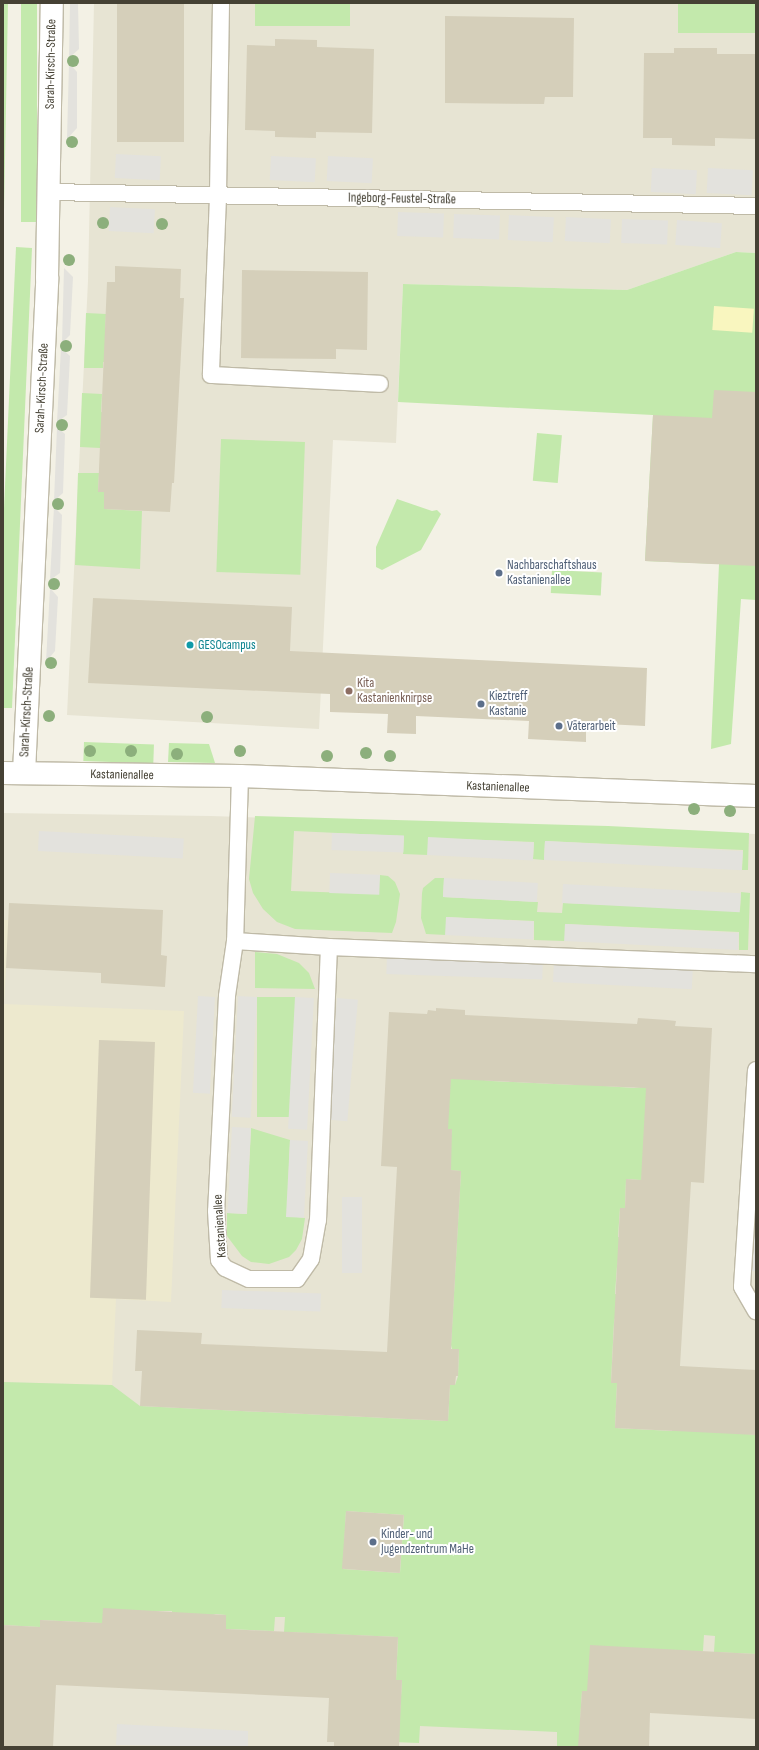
<!DOCTYPE html>
<html>
<head>
<meta charset="utf-8">
<style>
	body { margin:0 }
	#map { position:relative; width:759px; height:1750px; overflow:hidden; background:#f3f1e5; font-family:"Sofia Sans Condensed",sans-serif }
	div>[style] { position:absolute }
	.residential>* { inset:0; background:#e7e4d3 }
	.education>* { inset:0; background:#ede9ce }
	.green>* { inset:0; background:#c3e9ac; transform-origin:0 0 }
	.sand>* { inset:0; background:#f9f6bf; transform-origin:0 0 }
	.parking>* { inset:0; background:#e3e2dd; transform-origin:0 0 }
	.building>* { inset:0; background:#d5cfba; transform-origin:0 0 }
	.roads { filter:drop-shadow(1px 0 #bfbaa7) drop-shadow(-1px 0 #bfbaa7) drop-shadow(0 1px #bfbaa7) drop-shadow(0 -1px #bfbaa7) }
	.service>* { height:16px; margin:-8px; padding:0 8px; transform-origin:8px; border-radius:8px; background:#fff }
	.minor>* { height:22px; margin:-11px; padding:0 11px; transform-origin:11px; border-radius:11px; background:#fff }
	.trees>* { width:12px; height:12px; margin:-6px; border-radius:50%; background:#8caf7c }
	.dots>* { width:11px; height:11px; translate:-50% -50%; box-sizing:border-box; border:2px solid #fff; border-radius:50% }
	span { translate:-50% -50%; white-space:nowrap; text-align:center; line-height:1.15; -webkit-text-stroke:4px #fff; paint-order:stroke }
	.street-label { font-size:13px; color:#454134 }
	.service-label { font-size:13px; color:#4e5e75 }
	.left { translate:0 -50%; text-align:left }
	.culture-label { font-size:13px; color:#0d838f }
	.education-label { font-size:13px; color:#785e54 }
	.frame { position:absolute; inset:0; border:4px solid #454134; pointer-events:none }
</style>
</head>
<body>
<div id="map">
	<div class="residential">
		<div style="clip-path:polygon(94px 3px,756px 3px,756px 253px,736px 252px,627px 290px,403px 284px,396px 443px,333px 440px,319px 729px,67px 715px,88px 281px)"></div>
		<div style="clip-path:polygon(3px 813px,211px 816px,756px 834px,756px 1747px,3px 1747px)"></div>
	</div>
	<div class="education">
		<div style="clip-path:polygon(3px 920px,9px 920px,4px 1004px,184px 1011px,171px 1302px,116px 1299px,112px 1385px,3px 1382px)"></div>
	</div>
	<div class="green">
		<div style="clip-path:polygon(3px 3px,8px 3px,3px 262px)"></div>
		<div style="left:21px;top:3px;width:16px;height:219px"></div>
		<div style="left:255px;top:3px;width:95px;height:23px"></div>
		<div style="left:678px;top:3px;width:78px;height:30px"></div>
		<div style="clip-path:polygon(16px 247px,32px 248px,12px 708px,3px 708px,3px 530px)"></div>
		<div style="clip-path:polygon(736px 252px,756px 253px,756px 600px,741px 599px,731px 744px,711px 749px,719px 564px,645px 561px,653px 415px,398px 402px,403px 284px,627px 290px)"></div>
		<div style="clip-path:polygon(86px 313px,106px 314px,105px 332px,112px 332px,111px 362px,103px 362px,103px 368px,84px 368px)"></div>
		<div style="clip-path:polygon(82px 393px,102px 394px,101px 412px,108px 412px,107px 443px,100px 442px,100px 448px,80px 447px)"></div>
		<div style="left:537px;top:433px;width:25px;height:48px;rotate:5deg"></div>
		<div style="left:221px;top:439px;width:84px;height:133px;rotate:2deg"></div>
		<div style="clip-path:polygon(78px 473px,99px 473px,98px 491px,104px 492px,104px 509px,142px 511px,140px 569px,75px 565px)"></div>
		<div style="clip-path:polygon(397px 499px,432px 511px,437px 510px,441px 514px,421px 550px,382px 570px,376px 567px,376px 547px)"></div>
		<div style="left:552px;top:570px;width:50px;height:23px;rotate:3deg"></div>
		<div style="left:84px;top:742px;width:70px;height:19px;rotate:2deg"></div>
		<div style="clip-path:polygon(169px 743px,209px 744px,215px 763px,168px 762px)"></div>
		<div style="clip-path:polygon(255px 816px,608px 826px,749px 833px,748px 870px,742px 870px,743px 850px,545px 841px,544px 860px,533px 859px,534px 842px,428px 838px,428px 855px,403px 854px,404px 836px,294px 831px,291px 891px,378px 894px,380px 875px,388px 876px,395px 882px,400px 894px,396px 922px,392px 933px,295px 929px,277px 922px,263px 909px,253px 893px,249px 879px)"></div>
		<div style="clip-path:polygon(435px 878px,444px 878px,443px 897px,538px 902px,537px 912px,562px 913px,563px 903px,740px 910px,741px 892px,750px 893px,748px 950px,739px 950px,739px 932px,566px 924px,565px 941px,534px 940px,534px 921px,446px 917px,446px 935px,426px 934px,421px 918px,422px 893px,423px 888px)"></div>
		<div style="clip-path:polygon(255px 952px,277px 954px,299px 963px,309px 973px,315px 989px,255px 988px)"></div>
		<div style="left:257px;top:997px;width:38px;height:120px"></div>
		<div style="clip-path:polygon(evenodd,434px 1073px,491px 1081px,575px 1085px,576px 1080px,605px 1086px,634px 1088px,662px 1084px,641px 1180px,626px 1179px,625px 1208px,620px 1208px,618px 1237px,624px 1238px,617px 1266px,615px 1294px,621px 1295px,614px 1322px,611px 1382px,617px 1383px,615px 1428px,672px 1431px,672px 1425px,756px 1435px,756px 1654px,714px 1652px,715px 1636px,704px 1635px,703px 1651px,587px 1691px,582px 1691px,580px 1722px,584px 1747px,557px 1747px,557px 1732px,420px 1726px,419px 1743px,393px 1742px,400px 1713px,402px 1680px,396px 1680px,398px 1637px,284px 1632px,285px 1617px,275px 1617px,274px 1631px,226px 1629px,226px 1615px,216px 1614px,171px 1626px,172px 1611px,158px 1611px,102px 1623px,40px 1620px,40px 1627px,3px 1625px,3px 1382px,112px 1385px,140px 1406px,448px 1421px,450px 1385px,455px 1385px,458px 1376px,459px 1349px,452px 1349px,451px 1345px,461px 1171px,446px 1170px,452px 1129px,448px 1129px,434px 1073px,346px 1511px,404px 1515px,400px 1573px,343px 1569px,346px 1511px)"></div>
		<div style="clip-path:polygon(251px 1128px,290px 1140px,287px 1216px,305px 1218px,302px 1239px,296px 1250px,289px 1257px,269px 1264px,251px 1262px,242px 1256px,227px 1236px,227px 1213px,247px 1214px)"></div>
	</div>
	<div class="sand">
		<div style="left:714px;top:306px;width:40px;height:24px;rotate:4deg"></div>
	</div>
	<div class="parking">
		<div style="clip-path:polygon(70px 3px,78px 3px,79px 49px,69px 58px)"></div>
		<div style="clip-path:polygon(69px 63px,77px 72px,77px 128px,67px 139px)"></div>
		<div style="left:116px;top:154px;width:45px;height:24px;rotate:3deg"></div>
		<div style="left:271px;top:156px;width:45px;height:24px;rotate:3deg"></div>
		<div style="left:328px;top:156px;width:45px;height:25px;rotate:3deg"></div>
		<div style="left:652px;top:168px;width:45px;height:24px;rotate:3deg"></div>
		<div style="left:708px;top:168px;width:45px;height:25px;rotate:3deg"></div>
		<div style="left:110px;top:207px;width:45px;height:24px;rotate:3deg"></div>
		<div style="left:398px;top:212px;width:46px;height:24px;rotate:2deg"></div>
		<div style="left:454px;top:214px;width:46px;height:24px;rotate:2deg"></div>
		<div style="left:509px;top:215px;width:45px;height:25px;rotate:3deg"></div>
		<div style="left:566px;top:217px;width:45px;height:24px;rotate:3deg"></div>
		<div style="left:622px;top:219px;width:46px;height:24px;rotate:2deg"></div>
		<div style="left:677px;top:220px;width:45px;height:25px;rotate:4deg"></div>
		<div style="clip-path:polygon(64px 268px,73px 277px,70px 335px,62px 343px)"></div>
		<div style="clip-path:polygon(61px 348px,70px 356px,67px 415px,57px 422px)"></div>
		<div style="clip-path:polygon(57px 427px,65px 434px,63px 493px,54px 501px)"></div>
		<div style="clip-path:polygon(54px 507px,62px 515px,60px 573px,50px 580px)"></div>
		<div style="clip-path:polygon(50px 588px,58px 597px,55px 651px,46px 662px)"></div>
		<div style="left:39px;top:831px;width:145px;height:20px;rotate:3deg"></div>
		<div style="left:332px;top:833px;width:72px;height:17px;rotate:2deg"></div>
		<div style="left:428px;top:837px;width:106px;height:18px;rotate:3deg"></div>
		<div style="left:545px;top:841px;width:198px;height:19px;rotate:3deg"></div>
		<div style="left:330px;top:873px;width:50px;height:20px;rotate:2deg"></div>
		<div style="left:444px;top:878px;width:94px;height:19px;rotate:3deg"></div>
		<div style="left:563px;top:884px;width:178px;height:19px;rotate:3deg"></div>
		<div style="left:446px;top:917px;width:88px;height:18px;rotate:3deg"></div>
		<div style="left:565px;top:924px;width:174px;height:17px;rotate:3deg"></div>
		<div style="left:387px;top:955px;width:156px;height:19px;rotate:2deg"></div>
		<div style="left:554px;top:962px;width:139px;height:20px;rotate:3deg"></div>
		<div style="left:198px;top:996px;width:17px;height:97px;rotate:3deg"></div>
		<div style="left:238px;top:996px;width:19px;height:121px;rotate:3deg"></div>
		<div style="left:295px;top:997px;width:19px;height:132px;rotate:3deg"></div>
		<div style="left:337px;top:998px;width:21px;height:122px;rotate:5deg"></div>
		<div style="left:232px;top:1127px;width:19px;height:86px;rotate:3deg"></div>
		<div style="left:290px;top:1140px;width:18px;height:77px;rotate:3deg"></div>
		<div style="clip-path:polygon(756px 1178px,756px 1271px,750px 1271px)"></div>
		<div style="left:342px;top:1197px;width:20px;height:76px"></div>
		<div style="left:222px;top:1290px;width:99px;height:18px;rotate:2deg"></div>
		<div style="clip-path:polygon(117px 1724px,248px 1731px,248px 1747px,116px 1745px)"></div>
	</div>
	<div class="building">
		<div style="left:117px;top:3px;width:67px;height:139px"></div>
		<div style="clip-path:polygon(445px 16px,574px 18px,573px 97px,545px 97px,544px 104px,445px 103px)"></div>
		<div style="clip-path:polygon(275px 39px,317px 40px,317px 47px,374px 49px,372px 133px,316px 132px,316px 138px,275px 137px,275px 131px,245px 130px,247px 45px,275px 46px)"></div>
		<div style="clip-path:polygon(674px 48px,717px 48px,717px 54px,756px 54px,756px 139px,715px 138px,715px 146px,672px 145px,672px 138px,643px 138px,644px 53px,674px 53px)"></div>
		<div style="clip-path:polygon(115px 266px,181px 269px,180px 298px,184px 298px,174px 483px,172px 483px,170px 512px,104px 509px,104px 492px,98px 492px,107px 282px,115px 282px)"></div>
		<div style="clip-path:polygon(242px 270px,368px 272px,367px 350px,336px 349px,336px 359px,241px 358px)"></div>
		<div style="clip-path:polygon(714px 390px,756px 392px,756px 566px,645px 561px,653px 415px,712px 418px)"></div>
		<div style="clip-path:polygon(93px 598px,292px 607px,290px 651px,647px 668px,645px 726px,586px 723px,586px 742px,528px 739px,529px 721px,416px 716px,416px 734px,387px 733px,388px 714px,330px 712px,330px 694px,88px 683px)"></div>
		<div style="clip-path:polygon(9px 903px,163px 910px,161px 955px,167px 956px,165px 987px,101px 983px,101px 973px,6px 968px)"></div>
		<div style="clip-path:polygon(436px 1008px,465px 1010px,465px 1015px,637px 1024px,638px 1018px,667px 1020px,676px 1021px,675px 1026px,712px 1028px,704px 1183px,691px 1182px,680px 1366px,756px 1370px,756px 1435px,615px 1428px,617px 1383px,611px 1383px,620px 1208px,625px 1208px,626px 1179px,641px 1180px,646px 1088px,575px 1085px,451px 1079px,448px 1129px,452px 1129px,451px 1170px,461px 1171px,451px 1349px,459px 1349px,458px 1376px,456px 1376px,455px 1385px,450px 1385px,448px 1421px,140px 1406px,142px 1371px,135px 1371px,137px 1330px,202px 1333px,201px 1344px,387px 1352px,397px 1167px,381px 1166px,389px 1012px,427px 1014px,428px 1010px,436px 1011px)"></div>
		<div style="left:99px;top:1040px;width:56px;height:258px;rotate:2deg"></div>
		<div style="left:346px;top:1511px;width:58px;height:58px;rotate:4deg"></div>
		<div style="clip-path:polygon(103px 1608px,226px 1615px,226px 1629px,398px 1637px,396px 1680px,402px 1680px,399px 1747px,334px 1747px,334px 1742px,327px 1742px,329px 1698px,56px 1685px,53px 1747px,3px 1747px,3px 1625px,40px 1627px,40px 1620px,102px 1623px)"></div>
		<div style="clip-path:polygon(590px 1645px,756px 1654px,756px 1719px,650px 1713px,649px 1747px,578px 1747px,582px 1691px,587px 1691px)"></div>
	</div>
	<div class="roads">
		<div class="service">
			<div style="left:221px;top:3px;width:194px;rotate:90.9deg"></div>
			<div style="left:218px;top:197px;width:178px;rotate:92.3deg"></div>
			<div style="left:211px;top:375px;width:169px;rotate:3deg"></div>
			<div style="left:49px;top:192px;width:707px;rotate:1.13deg"></div>
			<div style="left:240px;top:776px;width:165px;rotate:91.7deg"></div>
			<div style="left:235px;top:941px;width:56px;rotate:98.3deg"></div>
			<div style="left:227px;top:996px;width:215px;rotate:92.9deg"></div>
			<div style="left:216px;top:1211px;width:49px;rotate:86.5deg"></div>
			<div style="left:219px;top:1260px;width:10px;rotate:53deg"></div>
			<div style="left:225px;top:1268px;width:26px;rotate:25deg"></div>
			<div style="left:249px;top:1279px;width:48px"></div>
			<div style="left:297px;top:1279px;width:24px;rotate:-55deg"></div>
			<div style="left:311px;top:1259px;width:40px;rotate:-80deg"></div>
			<div style="left:318px;top:1220px;width:273px;rotate:-87.7deg"></div>
			<div style="left:235px;top:941px;width:94px;rotate:3.7deg"></div>
			<div style="left:329px;top:947px;width:427px;rotate:2.3deg"></div>
			<div style="left:756px;top:1070px;width:217px;rotate:93.7deg"></div>
			<div style="left:742px;top:1287px;width:28px;rotate:60deg"></div>
		</div>
		<div class="minor">
			<div style="left:3px;top:773px;width:237px;rotate:0.7deg"></div>
			<div style="left:240px;top:776px;width:516px;rotate:2.22deg"></div>
			<div style="left:24px;top:773px;width:496px;rotate:-87.3deg"></div>
			<div style="left:47px;top:278px;width:275px;rotate:-89deg"></div>
		</div>
	</div>
	<div class="trees">
		<div style="left:73px;top:61px"></div>
		<div style="left:72px;top:142px"></div>
		<div style="left:103px;top:223px"></div>
		<div style="left:162px;top:224px"></div>
		<div style="left:69px;top:260px"></div>
		<div style="left:66px;top:346px"></div>
		<div style="left:62px;top:425px"></div>
		<div style="left:58px;top:504px"></div>
		<div style="left:54px;top:584px"></div>
		<div style="left:51px;top:663px"></div>
		<div style="left:49px;top:716px"></div>
		<div style="left:207px;top:717px"></div>
		<div style="left:90px;top:751px"></div>
		<div style="left:131px;top:751px"></div>
		<div style="left:240px;top:751px"></div>
		<div style="left:366px;top:753px"></div>
		<div style="left:177px;top:754px"></div>
		<div style="left:327px;top:756px"></div>
		<div style="left:390px;top:756px"></div>
		<div style="left:694px;top:809px"></div>
		<div style="left:730px;top:811px"></div>
	</div>
	<div class="dots">
		<div style="left:499px;top:573px;background:#5c6f8a"></div>
		<div style="left:190px;top:645px;background:#0f9aa8"></div>
		<div style="left:349px;top:691px;background:#8d6e63"></div>
		<div style="left:481px;top:704px;background:#5c6f8a"></div>
		<div style="left:559px;top:726px;background:#5c6f8a"></div>
		<div style="left:373px;top:1542px;background:#5c6f8a"></div>
	</div>
	<div class="street-label">
		<span style="left:51px;top:64px;rotate:-89deg">Sarah-Kirsch-Straße</span>
		<span style="left:402px;top:199px;rotate:1deg">Ingeborg-Feustel-Straße</span>
		<span style="left:42px;top:388px;rotate:-87deg">Sarah-Kirsch-Straße</span>
		<span style="left:27px;top:712px;rotate:-87deg">Sarah-Kirsch-Straße</span>
		<span style="left:122px;top:775px;rotate:1deg">Kastanienallee</span>
		<span style="left:498px;top:787px;rotate:2deg">Kastanienallee</span>
		<span style="left:220px;top:1226px;rotate:-94deg">Kastanienallee</span>
	</div>
	<div class="service-label">
		<span class="left" style="left:507px;top:573px">Nachbarschaftshaus<br>Kastanienallee</span>
		<span class="left" style="left:489px;top:704px">Kieztreff<br>Kastanie</span>
		<span class="left" style="left:567px;top:726px">Väterarbeit</span>
		<span class="left" style="left:381px;top:1542px">Kinder- und<br>Jugendzentrum MaHe</span>
	</div>
	<div class="culture-label">
		<span class="left" style="left:198px;top:645px">GESOcampus</span>
	</div>
	<div class="education-label">
		<span class="left" style="left:357px;top:691px">Kita<br>Kastanienknirpse</span>
	</div>
	<div class="frame"></div>
</div>
</body>
</html>
